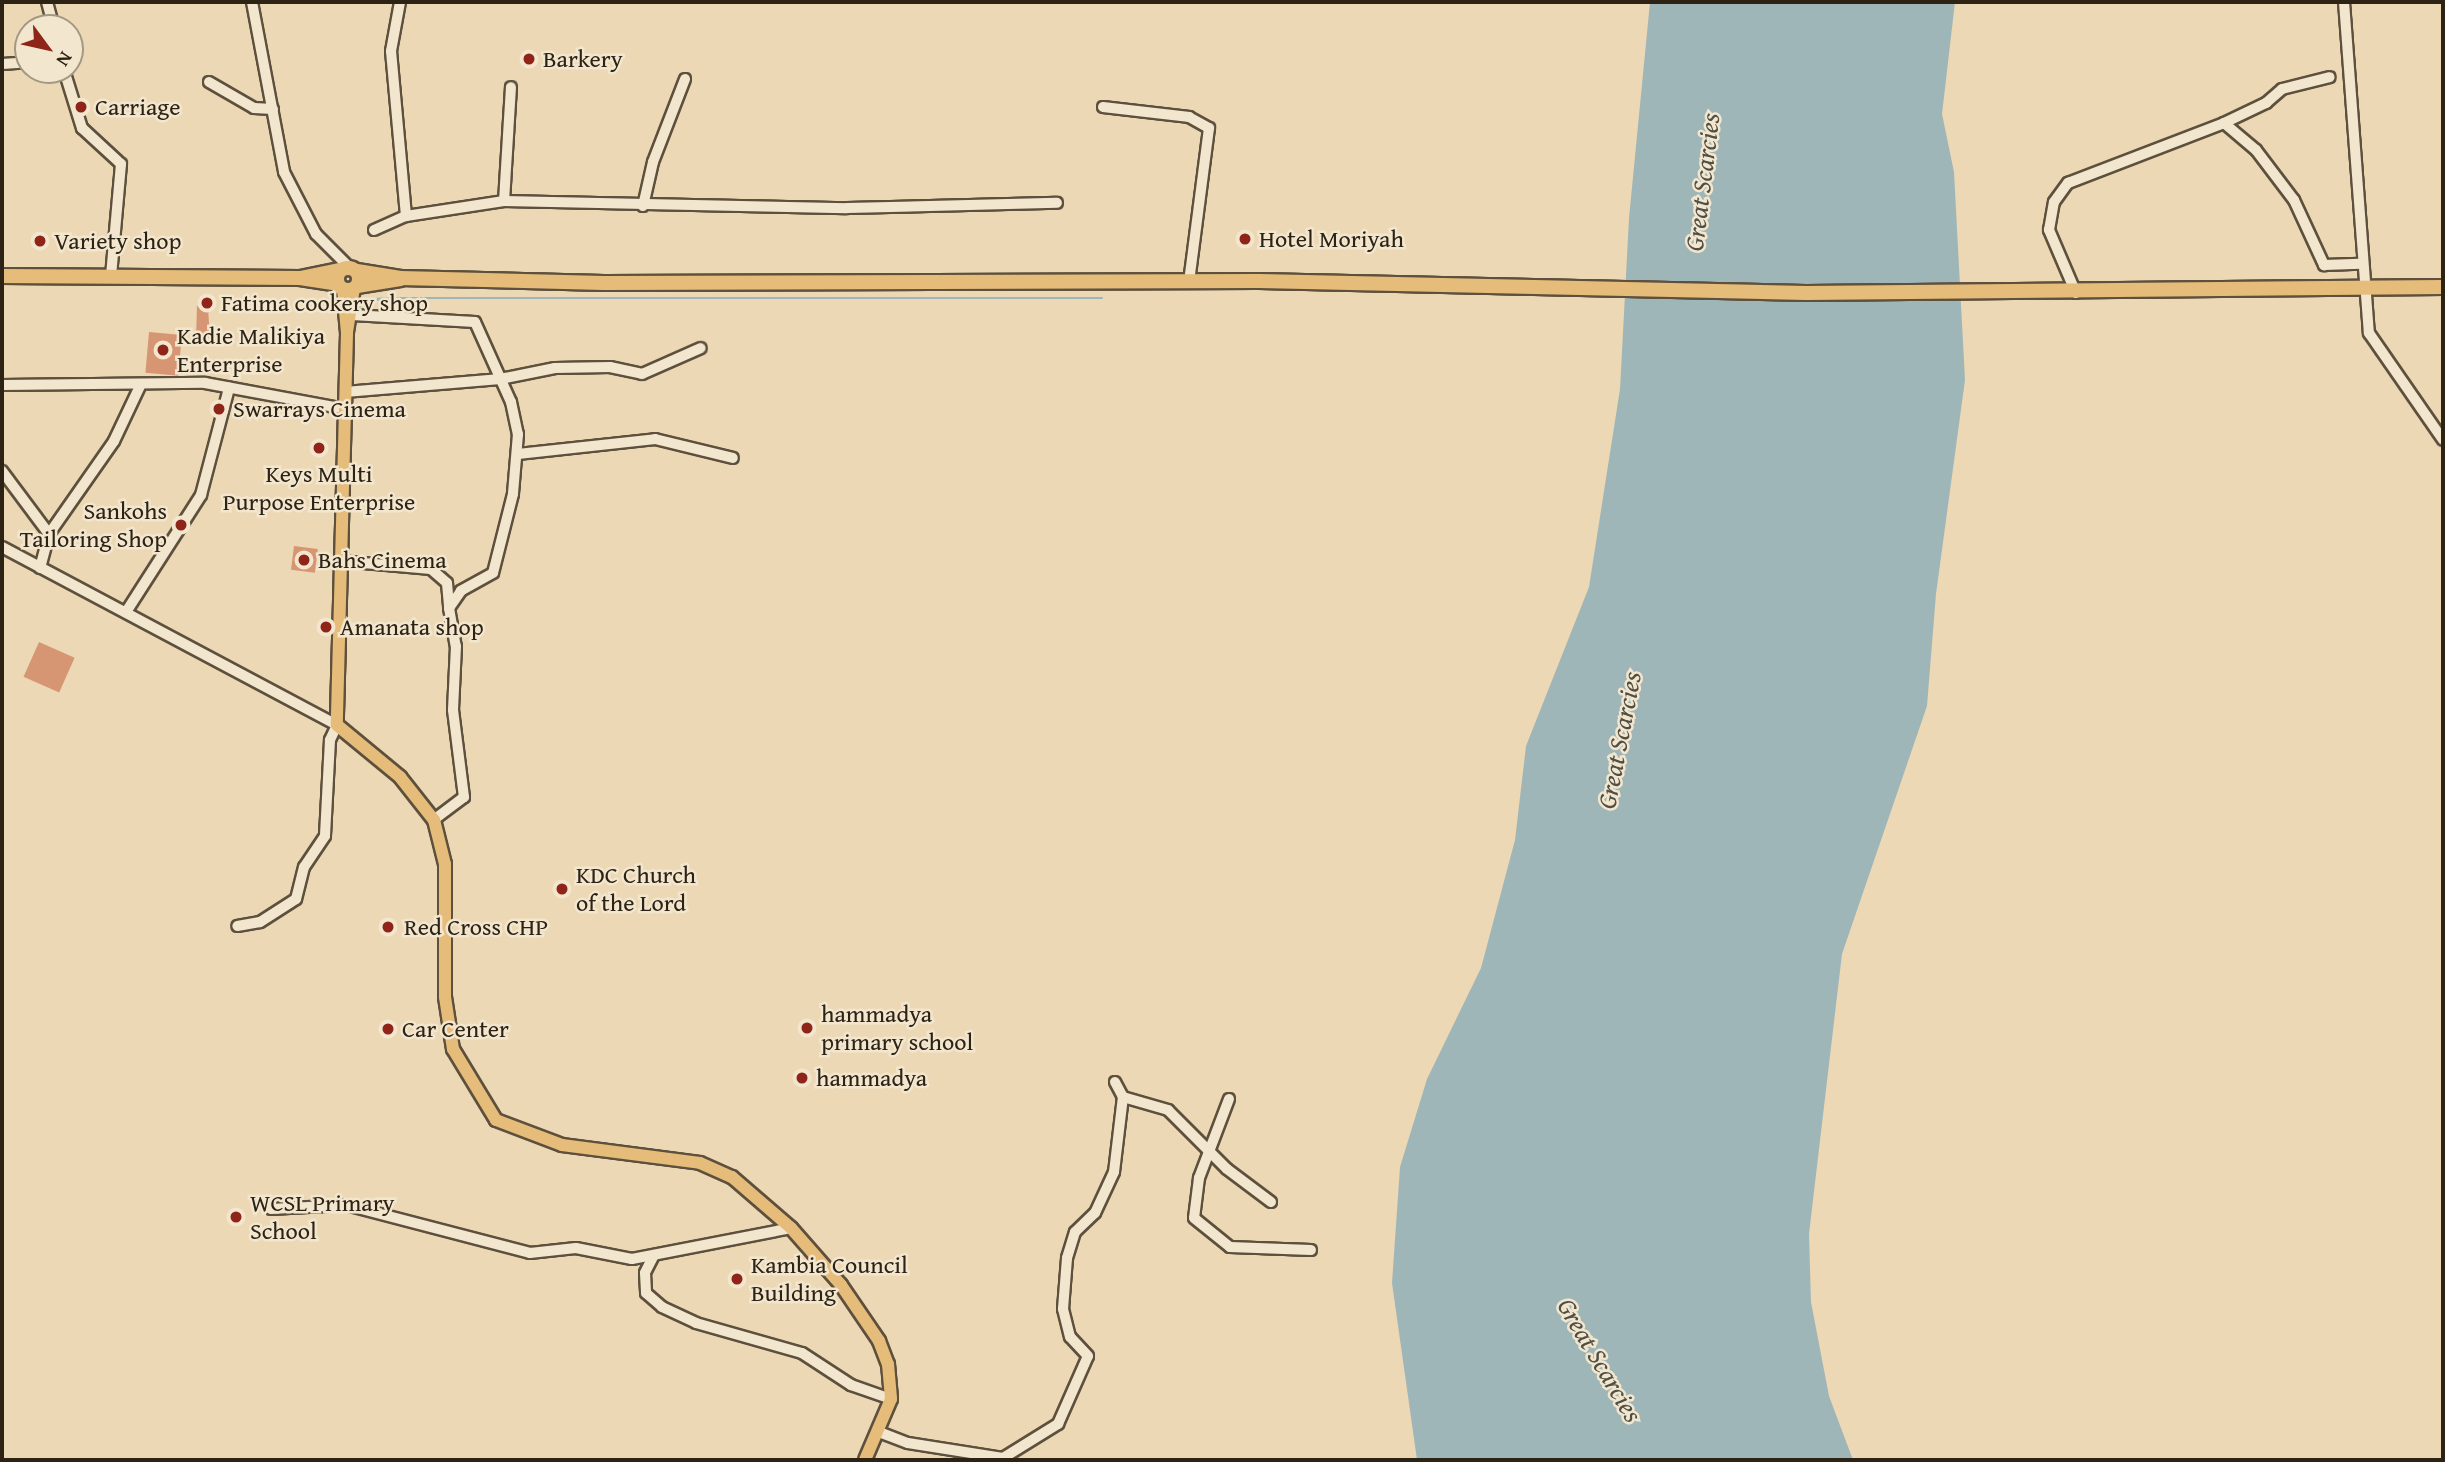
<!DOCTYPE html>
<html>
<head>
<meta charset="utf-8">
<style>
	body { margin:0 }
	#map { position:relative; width:2445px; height:1462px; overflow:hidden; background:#ecd8b4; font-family:"Gentium Book Plus",serif }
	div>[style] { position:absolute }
	.water>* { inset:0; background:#9fb6b9 }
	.stream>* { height:2.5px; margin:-1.25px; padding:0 1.25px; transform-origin:1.25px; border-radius:1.25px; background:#9fb6b9 }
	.building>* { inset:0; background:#d79673; transform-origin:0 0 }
	.roads { filter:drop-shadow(2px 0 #5d503d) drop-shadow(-2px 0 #5d503d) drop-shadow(0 2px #5d503d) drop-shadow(0 -2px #5d503d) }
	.minor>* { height:10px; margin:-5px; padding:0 5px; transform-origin:5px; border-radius:5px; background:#f3e6ce }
	.major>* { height:12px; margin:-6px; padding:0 6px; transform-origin:6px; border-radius:6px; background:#e6bc7a }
	.highway>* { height:14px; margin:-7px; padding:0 7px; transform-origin:7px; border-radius:7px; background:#e6bc7a }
	.highway>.ring { margin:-7px; padding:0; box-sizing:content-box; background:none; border:14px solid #e6bc7a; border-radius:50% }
	.dots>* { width:19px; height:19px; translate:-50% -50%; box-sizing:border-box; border:4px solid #f3e6ce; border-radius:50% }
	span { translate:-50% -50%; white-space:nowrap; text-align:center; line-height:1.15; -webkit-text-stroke:5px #f3e6ce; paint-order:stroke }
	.poi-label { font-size:24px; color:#2d2315 }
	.left { translate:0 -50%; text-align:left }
	.right { translate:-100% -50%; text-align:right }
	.water-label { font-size:26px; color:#4f4f46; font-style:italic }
	.frame { position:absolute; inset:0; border:4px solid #2d2315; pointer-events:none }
	.north { position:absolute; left:14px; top:14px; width:70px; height:70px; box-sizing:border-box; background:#f3e6ce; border:2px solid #a49884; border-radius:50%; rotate:123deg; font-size:19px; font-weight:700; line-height:28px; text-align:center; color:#2d2315 }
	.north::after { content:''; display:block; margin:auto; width:24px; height:32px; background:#8f2418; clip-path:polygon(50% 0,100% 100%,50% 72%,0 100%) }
</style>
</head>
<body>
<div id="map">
	<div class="water">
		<div style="clip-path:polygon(1650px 2px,1955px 2px,1942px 114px,1954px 172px,1965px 380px,1936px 594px,1927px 706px,1842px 954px,1809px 1234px,1811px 1302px,1829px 1396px,1853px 1460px,1417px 1460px,1392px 1283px,1400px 1167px,1427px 1079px,1481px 968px,1515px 840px,1526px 746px,1589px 587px,1620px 389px,1629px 218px)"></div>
	</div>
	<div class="stream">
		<div style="left:357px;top:307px;width:14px;rotate:-34deg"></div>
		<div style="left:369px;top:299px;width:28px;rotate:-2deg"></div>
		<div style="left:397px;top:298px;width:705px"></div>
	</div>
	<div class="building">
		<div style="clip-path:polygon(197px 306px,208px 307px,210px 338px,196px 337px)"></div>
		<div style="left:149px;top:332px;width:33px;height:41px;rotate:5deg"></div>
		<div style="left:294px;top:546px;width:24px;height:24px;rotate:7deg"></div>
		<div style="left:39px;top:642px;width:39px;height:38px;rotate:24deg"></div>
	</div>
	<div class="roads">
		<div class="minor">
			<div style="left:47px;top:2px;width:27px;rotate:75deg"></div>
			<div style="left:252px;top:2px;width:173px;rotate:79.3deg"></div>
			<div style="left:284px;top:172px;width:70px;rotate:62.7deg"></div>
			<div style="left:316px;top:234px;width:47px;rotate:45deg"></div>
			<div style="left:400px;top:2px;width:50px;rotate:100.4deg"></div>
			<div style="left:391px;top:51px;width:166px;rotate:84.8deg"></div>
			<div style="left:2344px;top:2px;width:332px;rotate:85.7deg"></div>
			<div style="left:2369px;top:333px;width:130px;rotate:55.3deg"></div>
			<div style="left:2px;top:64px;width:26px;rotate:-4deg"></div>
			<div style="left:64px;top:70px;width:61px;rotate:72.8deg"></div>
			<div style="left:82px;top:128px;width:53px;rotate:42.7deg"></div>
			<div style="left:121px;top:164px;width:111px;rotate:95.1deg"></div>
			<div style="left:209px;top:82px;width:52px;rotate:30deg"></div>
			<div style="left:254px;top:108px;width:19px;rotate:3deg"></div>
			<div style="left:1103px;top:107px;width:87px;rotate:6.6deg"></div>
			<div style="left:1189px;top:117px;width:23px;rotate:29deg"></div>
			<div style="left:1209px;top:128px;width:155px;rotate:97.4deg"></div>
			<div style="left:2224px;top:123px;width:42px;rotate:40.2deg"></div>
			<div style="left:2256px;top:150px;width:63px;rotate:52.8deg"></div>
			<div style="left:2294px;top:200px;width:72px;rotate:65.2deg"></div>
			<div style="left:2324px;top:265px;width:36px;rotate:-2deg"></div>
			<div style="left:504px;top:201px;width:114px;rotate:-86.5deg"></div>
			<div style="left:643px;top:206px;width:45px;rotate:-77.2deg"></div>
			<div style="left:653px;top:162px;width:89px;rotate:-68.9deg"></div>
			<div style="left:374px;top:230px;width:35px;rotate:-24deg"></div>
			<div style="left:406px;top:216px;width:99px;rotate:-8.7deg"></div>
			<div style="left:504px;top:201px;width:343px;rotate:1.2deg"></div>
			<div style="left:847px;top:208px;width:210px;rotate:-1.4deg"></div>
			<div style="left:2076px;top:293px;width:69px;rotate:-113.2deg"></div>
			<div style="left:2049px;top:230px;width:28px;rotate:-80deg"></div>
			<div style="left:2054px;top:202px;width:24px;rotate:-54deg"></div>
			<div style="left:2068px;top:183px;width:167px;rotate:-21deg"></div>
			<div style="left:2224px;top:123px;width:47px;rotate:-25.5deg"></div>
			<div style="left:2266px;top:103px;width:21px;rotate:-41deg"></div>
			<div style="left:2282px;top:89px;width:49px;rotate:-14deg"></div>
			<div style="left:352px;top:315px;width:123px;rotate:3.3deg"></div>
			<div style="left:475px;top:322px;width:88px;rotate:65.8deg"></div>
			<div style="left:511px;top:402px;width:33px;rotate:78deg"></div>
			<div style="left:518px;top:434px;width:60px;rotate:94.8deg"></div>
			<div style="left:513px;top:494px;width:81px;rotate:104.2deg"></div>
			<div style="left:493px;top:573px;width:37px;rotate:151deg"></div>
			<div style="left:461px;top:591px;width:21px;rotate:125deg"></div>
			<div style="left:449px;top:608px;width:39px;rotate:80deg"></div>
			<div style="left:456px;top:646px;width:64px;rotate:92.7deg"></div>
			<div style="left:453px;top:710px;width:88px;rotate:82.8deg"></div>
			<div style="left:464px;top:797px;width:38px;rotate:143deg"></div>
			<div style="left:2px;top:385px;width:203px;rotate:-0.6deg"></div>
			<div style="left:205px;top:383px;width:142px;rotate:10.5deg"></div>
			<div style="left:345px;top:392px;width:156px;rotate:-4.8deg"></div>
			<div style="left:500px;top:379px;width:56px;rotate:-11.3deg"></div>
			<div style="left:555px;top:368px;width:55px;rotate:-1deg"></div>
			<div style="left:610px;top:367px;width:33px;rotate:12deg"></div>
			<div style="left:642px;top:374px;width:64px;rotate:-23.8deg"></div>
			<div style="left:518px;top:454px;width:138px;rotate:-6.2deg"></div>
			<div style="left:655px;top:439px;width:80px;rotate:13.7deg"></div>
			<div style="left:2px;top:471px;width:79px;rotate:53.3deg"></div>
			<div style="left:2px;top:547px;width:379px;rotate:28deg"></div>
			<div style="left:337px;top:725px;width:17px;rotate:115deg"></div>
			<div style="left:330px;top:740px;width:96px;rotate:93deg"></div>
			<div style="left:325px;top:836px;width:37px;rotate:124deg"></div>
			<div style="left:304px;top:867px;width:33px;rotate:104deg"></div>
			<div style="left:296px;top:899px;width:43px;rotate:147.4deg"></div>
			<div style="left:260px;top:922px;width:23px;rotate:170deg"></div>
			<div style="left:341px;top:561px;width:90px;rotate:5.1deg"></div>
			<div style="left:431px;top:569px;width:21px;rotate:41deg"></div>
			<div style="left:447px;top:583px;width:25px;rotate:85deg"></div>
			<div style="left:40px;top:568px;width:35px;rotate:-75deg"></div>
			<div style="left:49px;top:534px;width:113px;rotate:-55deg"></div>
			<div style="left:114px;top:441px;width:63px;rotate:-64.7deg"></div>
			<div style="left:126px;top:612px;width:139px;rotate:-57.3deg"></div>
			<div style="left:201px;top:495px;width:111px;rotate:-75.3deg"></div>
			<div style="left:1115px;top:1082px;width:17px;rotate:62deg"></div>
			<div style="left:1123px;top:1097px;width:47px;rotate:16.1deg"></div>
			<div style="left:1168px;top:1110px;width:83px;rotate:45deg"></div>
			<div style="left:1227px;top:1169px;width:55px;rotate:36.9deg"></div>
			<div style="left:1229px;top:1099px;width:85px;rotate:110.8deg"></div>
			<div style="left:1199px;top:1178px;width:40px;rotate:97.1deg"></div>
			<div style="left:1194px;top:1218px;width:46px;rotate:38.9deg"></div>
			<div style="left:1230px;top:1247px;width:81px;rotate:2.1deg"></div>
			<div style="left:271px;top:1209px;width:75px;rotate:-3.1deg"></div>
			<div style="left:346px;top:1205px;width:190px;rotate:14.6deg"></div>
			<div style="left:530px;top:1253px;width:46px;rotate:-6.2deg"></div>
			<div style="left:576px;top:1248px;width:57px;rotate:11.1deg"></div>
			<div style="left:632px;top:1259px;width:162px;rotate:-11deg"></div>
			<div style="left:654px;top:1255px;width:20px;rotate:117deg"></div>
			<div style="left:645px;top:1273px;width:20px;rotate:87deg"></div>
			<div style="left:646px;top:1293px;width:21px;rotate:41deg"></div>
			<div style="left:662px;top:1307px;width:38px;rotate:25deg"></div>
			<div style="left:696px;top:1323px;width:110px;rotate:15.8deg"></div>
			<div style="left:802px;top:1353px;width:59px;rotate:33.1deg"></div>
			<div style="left:851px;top:1385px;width:42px;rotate:19.3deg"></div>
			<div style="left:879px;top:1432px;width:31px;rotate:21deg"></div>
			<div style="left:908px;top:1443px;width:96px;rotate:9deg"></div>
			<div style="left:1003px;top:1458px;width:65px;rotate:-31.7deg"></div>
			<div style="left:1058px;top:1424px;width:74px;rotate:-66.2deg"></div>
			<div style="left:1088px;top:1356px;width:26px;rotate:-133deg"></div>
			<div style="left:1070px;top:1337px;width:29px;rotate:-104deg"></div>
			<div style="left:1063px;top:1309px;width:51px;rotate:-85.5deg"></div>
			<div style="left:1067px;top:1258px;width:27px;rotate:-73deg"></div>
			<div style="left:1075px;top:1232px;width:28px;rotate:-44deg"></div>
			<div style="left:1095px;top:1213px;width:45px;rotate:-65.1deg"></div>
			<div style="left:1114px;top:1172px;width:76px;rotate:-83.2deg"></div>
		</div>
		<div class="major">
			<div style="left:343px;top:289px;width:44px;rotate:84.8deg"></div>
			<div style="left:347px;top:333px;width:392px;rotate:91.5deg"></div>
			<div style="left:337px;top:725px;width:82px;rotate:39.5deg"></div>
			<div style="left:400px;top:777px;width:55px;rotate:51.7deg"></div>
			<div style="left:434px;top:820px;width:45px;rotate:76deg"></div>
			<div style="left:445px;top:864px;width:133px;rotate:90deg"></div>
			<div style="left:445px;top:997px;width:53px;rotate:81.3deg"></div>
			<div style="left:453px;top:1049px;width:83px;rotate:58.8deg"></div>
			<div style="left:496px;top:1120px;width:71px;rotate:20.7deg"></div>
			<div style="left:562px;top:1145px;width:139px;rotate:7.4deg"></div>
			<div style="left:700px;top:1163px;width:35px;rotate:24deg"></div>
			<div style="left:732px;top:1177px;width:78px;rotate:40.8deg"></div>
			<div style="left:791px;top:1228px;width:76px;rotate:48.7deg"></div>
			<div style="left:841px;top:1285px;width:68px;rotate:55.8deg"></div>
			<div style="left:879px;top:1341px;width:25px;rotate:69deg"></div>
			<div style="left:888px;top:1364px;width:35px;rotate:85deg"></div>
			<div style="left:891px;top:1399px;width:66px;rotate:113.1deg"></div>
			<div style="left:347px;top:332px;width:45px;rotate:-81deg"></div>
		</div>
		<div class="highway">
			<div class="ring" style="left:337px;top:268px;width:8px;height:8px"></div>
			<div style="left:357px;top:271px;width:44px;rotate:9.2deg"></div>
			<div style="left:400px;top:278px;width:204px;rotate:1.4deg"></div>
			<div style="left:604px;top:283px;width:655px;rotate:-0.17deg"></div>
			<div style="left:1259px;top:281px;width:547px;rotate:1.26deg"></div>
			<div style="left:1806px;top:293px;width:637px;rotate:-0.54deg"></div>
			<div style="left:2px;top:276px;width:298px;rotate:0.4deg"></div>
			<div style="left:300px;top:278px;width:38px;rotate:9deg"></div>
			<div style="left:300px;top:278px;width:41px;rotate:-11.3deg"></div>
			<div style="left:357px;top:286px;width:44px;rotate:-9.2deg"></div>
		</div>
	</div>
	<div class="dots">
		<div style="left:529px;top:59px;background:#8f2418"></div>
		<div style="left:81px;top:107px;background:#8f2418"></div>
		<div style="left:1245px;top:239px;background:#8f2418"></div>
		<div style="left:40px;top:241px;background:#8f2418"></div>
		<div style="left:207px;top:303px;background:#8f2418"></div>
		<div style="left:163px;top:350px;background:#8f2418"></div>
		<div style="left:219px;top:409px;background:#8f2418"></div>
		<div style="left:319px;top:448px;background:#8f2418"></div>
		<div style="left:181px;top:525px;background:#8f2418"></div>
		<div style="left:304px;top:560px;background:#8f2418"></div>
		<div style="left:326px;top:627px;background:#8f2418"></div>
		<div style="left:562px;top:889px;background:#8f2418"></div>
		<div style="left:388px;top:927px;background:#8f2418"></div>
		<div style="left:807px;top:1028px;background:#8f2418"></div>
		<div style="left:388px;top:1029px;background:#8f2418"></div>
		<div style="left:802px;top:1078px;background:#8f2418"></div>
		<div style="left:236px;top:1217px;background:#8f2418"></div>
		<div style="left:737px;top:1279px;background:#8f2418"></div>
	</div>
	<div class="poi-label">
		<span class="left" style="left:543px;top:59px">Barkery</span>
		<span class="left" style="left:95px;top:107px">Carriage</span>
		<span class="left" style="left:1259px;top:239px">Hotel Moriyah</span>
		<span class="left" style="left:54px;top:241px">Variety shop</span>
		<span class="left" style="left:221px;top:303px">Fatima cookery shop</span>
		<span class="left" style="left:177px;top:350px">Kadie Malikiya<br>Enterprise</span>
		<span class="left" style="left:233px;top:409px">Swarrays Cinema</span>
		<span style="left:319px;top:488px">Keys Multi<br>Purpose Enterprise</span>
		<span class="right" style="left:167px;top:525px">Sankohs<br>Tailoring Shop</span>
		<span class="left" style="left:318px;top:560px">Bahs Cinema</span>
		<span class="left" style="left:340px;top:627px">Amanata shop</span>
		<span class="left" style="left:576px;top:889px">KDC Church<br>of the Lord</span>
		<span class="left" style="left:404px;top:927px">Red Cross CHP</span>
		<span class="left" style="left:821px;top:1028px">hammadya<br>primary school</span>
		<span class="left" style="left:402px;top:1029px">Car Center</span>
		<span class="left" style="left:816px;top:1078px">hammadya</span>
		<span class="left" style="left:250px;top:1217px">WCSL Primary<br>School</span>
		<span class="left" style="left:751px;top:1279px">Kambia Council<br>Building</span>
	</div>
	<div class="water-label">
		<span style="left:1702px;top:182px;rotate:-83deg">Great Scarcies</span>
		<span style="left:1619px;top:740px;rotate:-79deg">Great Scarcies</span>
		<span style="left:1600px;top:1360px;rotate:59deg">Great Scarcies</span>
	</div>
	<div class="frame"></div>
	<div class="north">N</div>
</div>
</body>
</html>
